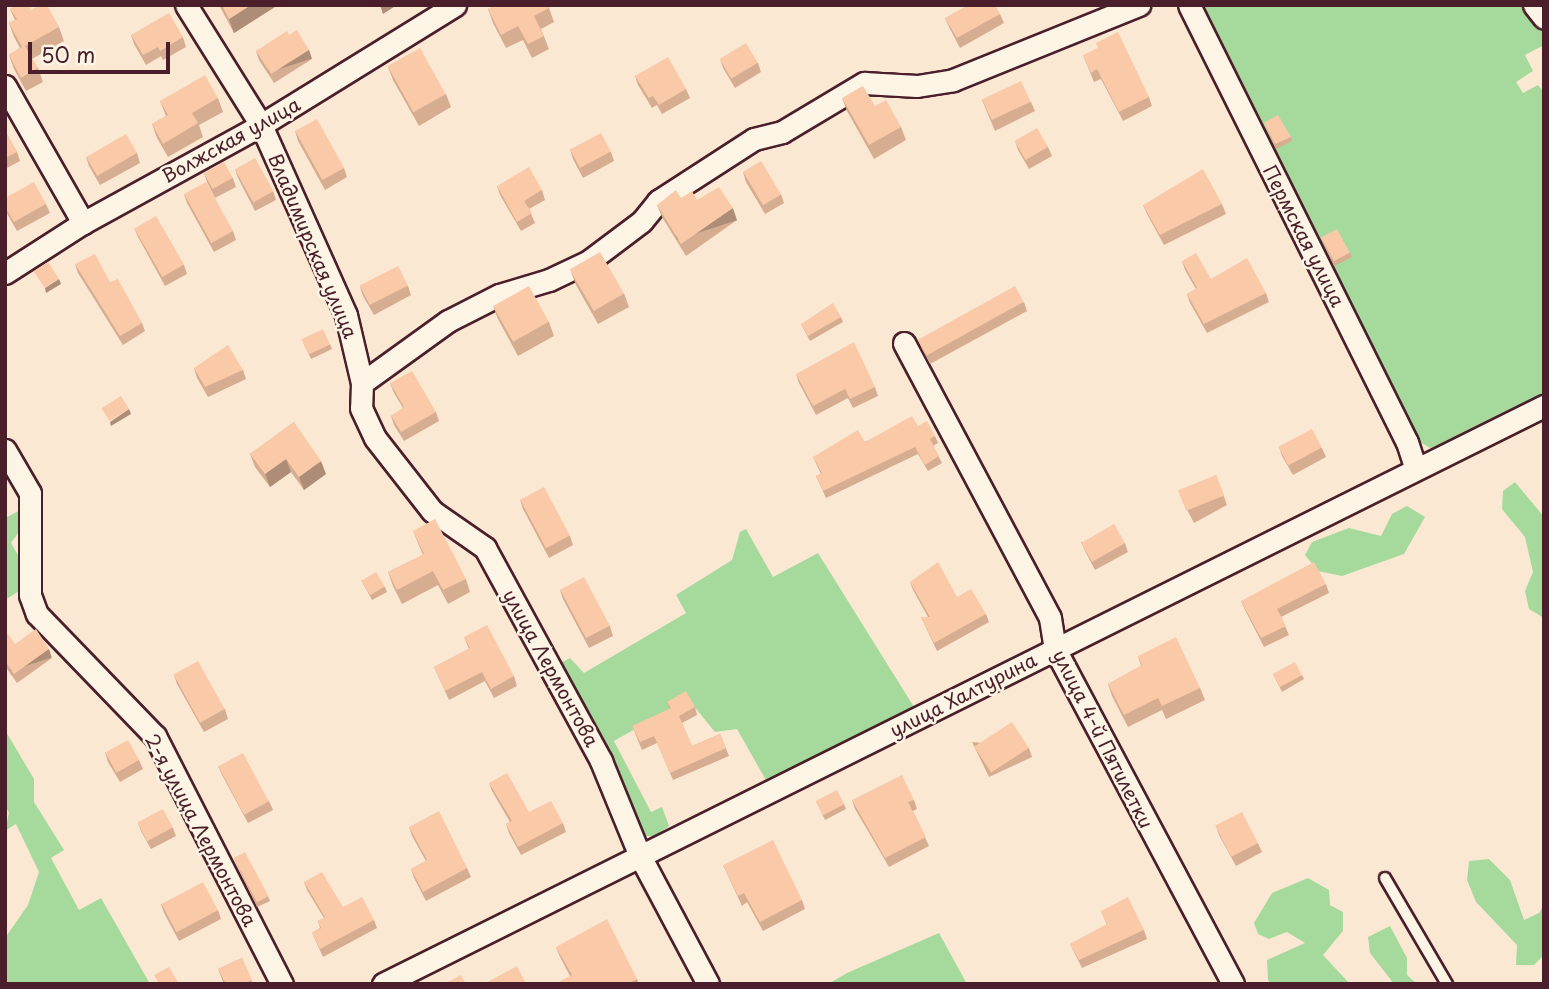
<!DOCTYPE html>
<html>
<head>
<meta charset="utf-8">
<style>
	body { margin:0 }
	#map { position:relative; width:1549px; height:989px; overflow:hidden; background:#fbe8d3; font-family:"Playpen Sans",sans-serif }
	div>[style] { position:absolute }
	.green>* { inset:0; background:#a6da9c }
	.roads { filter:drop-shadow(2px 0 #4a1f2b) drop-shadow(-2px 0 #4a1f2b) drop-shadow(0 2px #4a1f2b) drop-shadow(0 -2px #4a1f2b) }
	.lane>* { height:10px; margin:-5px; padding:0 5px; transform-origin:5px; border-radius:5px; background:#fcf5e5 }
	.street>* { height:21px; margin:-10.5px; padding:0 10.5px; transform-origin:10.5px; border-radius:10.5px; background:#fcf5e5 }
	.wall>* { inset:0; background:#d6ad90 }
	.shaded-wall>* { inset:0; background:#ae8d76; transform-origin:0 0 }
	.building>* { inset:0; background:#f9c9a8; transform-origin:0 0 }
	span { translate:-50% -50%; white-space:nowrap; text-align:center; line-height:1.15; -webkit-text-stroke:5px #fcf5e5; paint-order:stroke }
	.street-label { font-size:19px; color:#4a1f2b }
	.frame { position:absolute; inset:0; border:7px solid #4a1f2b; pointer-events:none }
	.scale { position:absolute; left:28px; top:42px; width:142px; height:32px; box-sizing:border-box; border:4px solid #4a1f2b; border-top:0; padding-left:9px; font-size:21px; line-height:24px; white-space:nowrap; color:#4a1f2b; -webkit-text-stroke:5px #fcf5e5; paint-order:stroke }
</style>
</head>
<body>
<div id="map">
	<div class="green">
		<div style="clip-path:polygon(1198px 5px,1526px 5px,1544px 32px,1544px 45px,1525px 55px,1533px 71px,1516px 82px,1523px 93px,1538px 85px,1544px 92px,1544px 395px,1444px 445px,1430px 448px,1415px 439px)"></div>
		<div style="clip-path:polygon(1515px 482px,1544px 517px,1544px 618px,1529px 609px,1525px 591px,1533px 572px,1525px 537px,1502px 509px,1503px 491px)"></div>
		<div style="clip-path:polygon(30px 505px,23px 526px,11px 543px,21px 560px,24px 588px,5px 600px,5px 518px)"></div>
		<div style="clip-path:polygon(1407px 506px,1425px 517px,1404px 554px,1342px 576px,1318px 571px,1305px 555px,1312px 542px,1349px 528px,1381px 536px,1392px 514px)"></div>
		<div style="clip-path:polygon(746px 529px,773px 577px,818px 553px,914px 707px,767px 782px,737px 729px,715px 732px,688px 699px,614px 741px,651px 812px,662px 807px,669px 826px,655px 836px,641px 836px,555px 666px,570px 658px,584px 673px,686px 613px,676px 595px,732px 560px,740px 532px)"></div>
		<div style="clip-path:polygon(5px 730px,34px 779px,34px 802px,64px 850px,51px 858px,79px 910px,101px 898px,150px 984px,5px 983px,5px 938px,28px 905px,39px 872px,16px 824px,5px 831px,9px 813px,5px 805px)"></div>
		<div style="clip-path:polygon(1489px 859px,1510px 880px,1524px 920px,1539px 913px,1544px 904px,1544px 955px,1534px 965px,1516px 965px,1517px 945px,1476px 902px,1467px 880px,1469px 861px)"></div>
		<div style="clip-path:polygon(1308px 878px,1329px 890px,1330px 905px,1343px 912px,1343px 931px,1323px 955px,1350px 984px,1271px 984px,1268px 980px,1267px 960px,1305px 943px,1287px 932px,1269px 939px,1258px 934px,1254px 923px,1272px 893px)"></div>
		<div style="clip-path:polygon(1390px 926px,1407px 958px,1407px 975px,1417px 984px,1394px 984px,1370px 953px,1368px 937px)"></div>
		<div style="clip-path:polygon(939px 933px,967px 984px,828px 984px,847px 973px)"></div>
	</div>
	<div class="roads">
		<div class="lane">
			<div style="left:1385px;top:878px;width:123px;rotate:59.7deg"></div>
		</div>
		<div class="street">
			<div style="left:186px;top:5px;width:142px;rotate:58deg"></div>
			<div style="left:261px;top:125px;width:208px;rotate:65.9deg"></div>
			<div style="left:346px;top:315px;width:70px;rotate:76.8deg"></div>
			<div style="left:362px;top:383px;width:25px;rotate:92deg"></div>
			<div style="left:361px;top:408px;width:33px;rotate:65deg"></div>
			<div style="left:375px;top:438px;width:93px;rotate:52deg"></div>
			<div style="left:432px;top:511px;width:65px;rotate:34.9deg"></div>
			<div style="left:485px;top:548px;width:243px;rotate:61.4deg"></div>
			<div style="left:601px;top:761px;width:103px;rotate:67.7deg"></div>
			<div style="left:640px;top:856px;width:145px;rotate:62deg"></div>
			<div style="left:1189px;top:5px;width:488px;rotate:63.5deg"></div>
			<div style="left:1407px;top:442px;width:28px;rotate:72deg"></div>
			<div style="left:1534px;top:5px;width:16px;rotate:52deg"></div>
			<div style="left:5px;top:86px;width:158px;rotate:60.3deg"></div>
			<div style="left:5px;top:273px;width:93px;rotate:-32.7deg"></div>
			<div style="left:83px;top:223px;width:203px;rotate:-28.8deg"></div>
			<div style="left:261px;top:125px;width:228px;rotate:-31.7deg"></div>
			<div style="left:904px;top:343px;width:311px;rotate:62deg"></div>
			<div style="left:1050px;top:618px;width:31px;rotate:81deg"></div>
			<div style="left:1055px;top:649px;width:379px;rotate:62deg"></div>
			<div style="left:362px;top:383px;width:106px;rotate:-35.8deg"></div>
			<div style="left:448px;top:321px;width:57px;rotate:-27deg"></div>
			<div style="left:499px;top:295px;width:52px;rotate:-16.7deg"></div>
			<div style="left:549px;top:280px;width:44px;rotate:-25.4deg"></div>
			<div style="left:589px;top:261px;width:66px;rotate:-37deg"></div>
			<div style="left:642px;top:221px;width:26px;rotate:-51deg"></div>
			<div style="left:658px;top:201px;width:114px;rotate:-32.9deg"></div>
			<div style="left:754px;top:139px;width:29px;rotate:-14deg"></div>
			<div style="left:782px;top:132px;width:96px;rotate:-30.9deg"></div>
			<div style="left:864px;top:83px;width:53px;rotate:3.2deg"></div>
			<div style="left:917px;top:86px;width:36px;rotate:-9deg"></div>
			<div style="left:953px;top:80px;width:201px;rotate:-22deg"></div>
			<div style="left:5px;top:450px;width:50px;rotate:59.8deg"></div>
			<div style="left:30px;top:493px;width:102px;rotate:90deg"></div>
			<div style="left:30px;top:595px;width:20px;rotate:70deg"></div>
			<div style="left:37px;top:614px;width:170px;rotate:46deg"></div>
			<div style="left:155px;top:736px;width:279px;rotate:62.9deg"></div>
			<div style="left:383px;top:984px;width:1297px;rotate:-26.47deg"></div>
		</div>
	</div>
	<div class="wall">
		<div style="clip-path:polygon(219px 5px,278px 5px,234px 33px)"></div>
		<div style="clip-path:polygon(549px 8px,554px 22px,541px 29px,549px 49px,532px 58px,523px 40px,506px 48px,493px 23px,488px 9px)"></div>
		<div style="clip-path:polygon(10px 9px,31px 10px,59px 27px,64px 41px,32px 59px,38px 68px,43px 82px,26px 91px,14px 69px,9px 55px,20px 48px,14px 37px,9px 23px,15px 20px)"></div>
		<div style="clip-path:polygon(1000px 14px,1004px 23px,960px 48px,949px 27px,945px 18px)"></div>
		<div style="clip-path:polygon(131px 35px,183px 37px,186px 47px,163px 60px,161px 56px,146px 65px,134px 44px)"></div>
		<div style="clip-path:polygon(289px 35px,309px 50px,312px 59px,274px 83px,259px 60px,256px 51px)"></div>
		<div style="clip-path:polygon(1083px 55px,1149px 97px,1152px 106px,1123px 121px,1101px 79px,1094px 82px)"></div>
		<div style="clip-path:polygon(720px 59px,758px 63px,761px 72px,735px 88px,723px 68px)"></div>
		<div style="clip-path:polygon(388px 67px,446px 94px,451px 107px,419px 126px,393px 80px)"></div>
		<div style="clip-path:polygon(635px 76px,686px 89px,690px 98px,662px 114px,657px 105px,652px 108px,638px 85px)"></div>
		<div style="clip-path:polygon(218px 98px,223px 112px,199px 125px,203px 137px,168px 157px,157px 138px,152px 124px,166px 116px,160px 101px)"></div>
		<div style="clip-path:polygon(842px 98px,901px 127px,906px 140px,874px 159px,847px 111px)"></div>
		<div style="clip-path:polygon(982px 100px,1031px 102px,1035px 111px,995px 131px)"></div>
		<div style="clip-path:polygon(1264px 123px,1291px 137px,1292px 141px,1276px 149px)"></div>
		<div style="clip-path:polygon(5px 131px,17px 152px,20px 161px,5px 169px)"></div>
		<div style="clip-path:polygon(295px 131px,344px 168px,347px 177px,325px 190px,298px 141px)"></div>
		<div style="clip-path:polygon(1015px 141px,1048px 147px,1052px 156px,1029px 169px,1018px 150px)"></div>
		<div style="clip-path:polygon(570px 149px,611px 152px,614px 161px,583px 178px,573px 159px)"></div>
		<div style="clip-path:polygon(137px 153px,140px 163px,100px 185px,89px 166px,86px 157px)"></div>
		<div style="clip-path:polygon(235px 169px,273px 191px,276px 200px,255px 211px,238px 178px)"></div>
		<div style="clip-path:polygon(743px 172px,781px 194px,784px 203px,765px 214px,746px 182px)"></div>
		<div style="clip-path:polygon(204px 173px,233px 178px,236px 187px,215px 198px,207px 182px)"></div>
		<div style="clip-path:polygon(497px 186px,542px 190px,545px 200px,529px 209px,535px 223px,521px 231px,500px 195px)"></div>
		<div style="clip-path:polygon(184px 194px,233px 231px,236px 240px,214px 252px,187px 203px)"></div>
		<div style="clip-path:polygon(5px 198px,46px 204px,50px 213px,17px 231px,5px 210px)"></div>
		<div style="clip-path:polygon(681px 198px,697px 200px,737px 220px,686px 256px,662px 217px,657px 205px)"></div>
		<div style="clip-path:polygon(1222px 204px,1226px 214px,1164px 245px,1147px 214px,1143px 205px)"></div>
		<div style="clip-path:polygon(134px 228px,184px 265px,187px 274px,165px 286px,138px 237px)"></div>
		<div style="clip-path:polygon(1321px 238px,1350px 253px,1352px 257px,1334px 266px)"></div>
		<div style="clip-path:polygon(1182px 261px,1211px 279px,1266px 293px,1269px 302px,1207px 333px,1190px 303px,1187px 294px,1196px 289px,1185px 270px)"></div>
		<div style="clip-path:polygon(75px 264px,110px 282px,142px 323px,145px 331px,123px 345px,78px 273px)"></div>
		<div style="clip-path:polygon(571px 272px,624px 293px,629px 307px,598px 324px,576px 285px)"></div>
		<div style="clip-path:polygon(408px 286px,411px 295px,374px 315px,363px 296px,360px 287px)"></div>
		<div style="clip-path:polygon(1024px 302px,1027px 311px,930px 364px,922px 349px,919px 341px)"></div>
		<div style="clip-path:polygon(493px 306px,549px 322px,554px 336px,518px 356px,498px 319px)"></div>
		<div style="clip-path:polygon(841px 317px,843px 322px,810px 341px,801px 324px)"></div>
		<div style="clip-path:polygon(302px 340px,330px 344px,332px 349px,311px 359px)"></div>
		<div style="clip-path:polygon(194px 368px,243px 370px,246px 379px,208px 397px,197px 378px)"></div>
		<div style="clip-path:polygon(796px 374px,875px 387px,878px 396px,853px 408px,848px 398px,816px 415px,799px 383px)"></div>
		<div style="clip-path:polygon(390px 383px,436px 412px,439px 421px,404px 441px,394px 425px,391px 416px,403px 408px,394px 393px)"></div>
		<div style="clip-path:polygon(294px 422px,326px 474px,304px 490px,291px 472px,270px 487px,255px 467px,250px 454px)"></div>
		<div style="clip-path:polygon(918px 426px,935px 436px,938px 443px,933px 446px,942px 463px,928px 471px,918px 454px,826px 498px,816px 476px,821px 474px,813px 457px)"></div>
		<div style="clip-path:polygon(1279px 447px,1322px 448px,1326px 457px,1293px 475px,1282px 456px)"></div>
		<div style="clip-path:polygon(1216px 475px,1227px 505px,1194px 523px,1184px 504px,1180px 494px)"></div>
		<div style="clip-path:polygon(520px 500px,570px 536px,573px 545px,549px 558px,523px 509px)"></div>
		<div style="clip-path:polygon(413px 531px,466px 579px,470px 592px,448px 604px,438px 585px,402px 604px,393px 586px,388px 572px,423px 555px)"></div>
		<div style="clip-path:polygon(1081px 542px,1125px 543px,1128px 552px,1095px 570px,1085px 551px)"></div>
		<div style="clip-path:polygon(361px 580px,385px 587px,387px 592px,372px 600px)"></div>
		<div style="clip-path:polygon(910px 582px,986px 614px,989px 622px,937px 651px,921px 617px,928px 617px,913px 590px)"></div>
		<div style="clip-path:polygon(1326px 584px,1329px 593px,1281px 617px,1289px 635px,1264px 647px,1245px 610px,1241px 601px)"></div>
		<div style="clip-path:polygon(560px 590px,610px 626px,613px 636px,589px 648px,563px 599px)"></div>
		<div style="clip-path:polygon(5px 636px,15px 644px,52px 658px,17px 683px,5px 666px)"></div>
		<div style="clip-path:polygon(464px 637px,514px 676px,517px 686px,494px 698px,485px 681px,449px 700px,434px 667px,469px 649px)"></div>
		<div style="clip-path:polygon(1138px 656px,1200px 688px,1205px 700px,1166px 719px,1162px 710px,1128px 727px,1112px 696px,1108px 684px,1141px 666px)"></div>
		<div style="clip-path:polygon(1273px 674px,1302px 675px,1304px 679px,1282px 692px)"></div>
		<div style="clip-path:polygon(174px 675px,225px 709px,228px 719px,204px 732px,177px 684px)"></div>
		<div style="clip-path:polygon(667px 702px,695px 707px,697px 715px,682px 723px,692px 746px,720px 734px,729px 756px,673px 780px,657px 743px,642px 750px,632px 726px,670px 709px)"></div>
		<div style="clip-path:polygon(972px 742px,1029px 748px,1032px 757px,989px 777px)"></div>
		<div style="clip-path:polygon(105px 752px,139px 760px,143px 769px,120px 782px,108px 762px)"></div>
		<div style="clip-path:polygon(218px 766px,269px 801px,273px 810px,248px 823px,222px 775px)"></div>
		<div style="clip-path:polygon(489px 783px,529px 812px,563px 823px,566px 832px,521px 855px,509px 833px,506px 824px,510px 822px,492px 791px)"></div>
		<div style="clip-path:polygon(852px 800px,914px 800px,917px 809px,913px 811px,929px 846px,889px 867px,855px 809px)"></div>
		<div style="clip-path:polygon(816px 801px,844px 804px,846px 809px,825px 820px)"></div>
		<div style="clip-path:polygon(138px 823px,173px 828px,176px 836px,151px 849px,141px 831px)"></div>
		<div style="clip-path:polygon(1216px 826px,1258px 843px,1262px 852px,1236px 866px,1219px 835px)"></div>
		<div style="clip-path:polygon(409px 827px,467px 868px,471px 877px,426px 901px,414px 878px,411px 869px,426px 861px,412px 836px)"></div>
		<div style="clip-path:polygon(234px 859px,268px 896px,270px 901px,257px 907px)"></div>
		<div style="clip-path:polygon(723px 865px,802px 900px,805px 909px,763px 931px,747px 902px,742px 906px)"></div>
		<div style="clip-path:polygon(304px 882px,343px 907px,374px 920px,377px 928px,323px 957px,312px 933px,320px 928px,318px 921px,324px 918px,307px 890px)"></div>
		<div style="clip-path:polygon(161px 904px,218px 910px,221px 919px,179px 941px,164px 913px)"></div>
		<div style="clip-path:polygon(1101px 911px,1144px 930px,1147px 939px,1082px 968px,1070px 944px,1107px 925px)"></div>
		<div style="clip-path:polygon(556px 947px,637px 979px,639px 984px,561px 984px,570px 976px,560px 957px)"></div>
		<div style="clip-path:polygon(242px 958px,253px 984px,224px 984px,218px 969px)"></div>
	</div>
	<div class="shaded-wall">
		<div style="clip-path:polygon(251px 5px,278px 5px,234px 33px,229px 19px)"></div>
		<div style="clip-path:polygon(380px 5px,397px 5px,383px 14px)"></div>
		<div style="left:309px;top:50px;width:9px;height:45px;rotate:72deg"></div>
		<div style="left:733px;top:208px;width:13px;height:63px;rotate:72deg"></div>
		<div style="clip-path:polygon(59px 279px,61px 284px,46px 293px,45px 288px)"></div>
		<div style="clip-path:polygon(129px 409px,131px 414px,111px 426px,110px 422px)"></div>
		<div style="clip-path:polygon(286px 459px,291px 472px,270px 487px,265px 474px)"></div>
		<div style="clip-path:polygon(321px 461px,326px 474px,304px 490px,299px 477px)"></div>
		<div style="left:49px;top:649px;width:9px;height:43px;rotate:72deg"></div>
	</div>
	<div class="building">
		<div style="clip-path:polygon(16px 5px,28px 5px,31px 10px,40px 5px,47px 5px,59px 27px,25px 46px,38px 68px,21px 78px,9px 55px,22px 47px,9px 23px,17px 19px,10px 9px)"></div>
		<div style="clip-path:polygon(222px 5px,251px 5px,229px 19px)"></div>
		<div style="clip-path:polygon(495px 5px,547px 5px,549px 8px,534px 16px,544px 36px,528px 44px,518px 26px,501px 35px,488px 9px)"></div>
		<div style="clip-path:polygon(968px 5px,995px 5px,1000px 14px,957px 38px,945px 18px)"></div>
		<div style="clip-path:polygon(169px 13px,183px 37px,160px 51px,158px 47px,143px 55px,131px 35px)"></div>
		<div style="clip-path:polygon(297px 30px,309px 50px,271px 74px,256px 51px,287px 31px,289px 35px)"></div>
		<div style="clip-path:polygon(1118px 32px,1149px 97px,1119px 112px,1097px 69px,1091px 73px,1083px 55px,1098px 48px,1096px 43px)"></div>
		<div style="left:746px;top:43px;width:23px;height:31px;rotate:59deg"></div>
		<div style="left:420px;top:48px;width:53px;height:37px;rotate:61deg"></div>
		<div style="clip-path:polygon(668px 57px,686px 89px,659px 105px,653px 96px,649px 98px,635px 76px)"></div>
		<div style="clip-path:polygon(205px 75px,218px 98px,192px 113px,198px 123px,163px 144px,152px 124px,168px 115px,160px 101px)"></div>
		<div style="left:1021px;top:81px;width:23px;height:43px;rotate:65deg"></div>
		<div style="clip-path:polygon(863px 86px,875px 106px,886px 100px,901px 127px,869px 145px,842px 98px)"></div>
		<div style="clip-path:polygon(1278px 115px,1291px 137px,1275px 144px,1264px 123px)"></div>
		<div style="left:317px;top:119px;width:56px;height:25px;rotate:61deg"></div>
		<div style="left:1037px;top:128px;width:22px;height:26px;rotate:60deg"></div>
		<div style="clip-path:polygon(5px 131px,17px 152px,5px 158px)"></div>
		<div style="left:601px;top:133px;width:21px;height:35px;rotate:62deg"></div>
		<div style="left:126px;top:134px;width:22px;height:46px;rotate:60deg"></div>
		<div style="left:255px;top:158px;width:38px;height:23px;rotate:61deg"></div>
		<div style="left:761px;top:161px;width:39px;height:21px;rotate:59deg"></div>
		<div style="left:224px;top:162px;width:18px;height:23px;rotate:61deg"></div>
		<div style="clip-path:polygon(529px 167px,542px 190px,524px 201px,532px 213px,517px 222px,497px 186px)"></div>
		<div style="clip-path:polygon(1203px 169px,1222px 204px,1160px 235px,1143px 205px)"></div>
		<div style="clip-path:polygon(34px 182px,46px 204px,14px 222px,5px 207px,5px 198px)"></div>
		<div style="left:206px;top:182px;width:56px;height:25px;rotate:61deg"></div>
		<div style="clip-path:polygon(719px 187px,733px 208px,681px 244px,657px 205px,676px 190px,681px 198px,692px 191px,697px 200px)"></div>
		<div style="left:156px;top:216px;width:56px;height:25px;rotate:60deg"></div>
		<div style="left:1337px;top:229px;width:27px;height:18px;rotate:62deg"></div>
		<div style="left:600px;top:252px;width:48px;height:35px;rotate:60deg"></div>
		<div style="clip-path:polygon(1196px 253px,1211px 279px,1247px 258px,1266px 293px,1204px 324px,1187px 294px,1197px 288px,1182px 261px)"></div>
		<div style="clip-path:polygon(95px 254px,110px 282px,118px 279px,142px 323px,120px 336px,75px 264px)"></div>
		<div style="left:48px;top:262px;width:20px;height:17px;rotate:57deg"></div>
		<div style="left:398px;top:266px;width:22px;height:43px;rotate:63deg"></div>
		<div style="left:529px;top:286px;width:41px;height:41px;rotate:61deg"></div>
		<div style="left:1015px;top:286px;width:18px;height:111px;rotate:61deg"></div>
		<div style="clip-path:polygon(833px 303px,841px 317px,808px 336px,801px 324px)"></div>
		<div style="left:323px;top:329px;width:17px;height:24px;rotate:65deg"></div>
		<div style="clip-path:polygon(854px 342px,875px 387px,850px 399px,845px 389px,813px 406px,796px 374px)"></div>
		<div style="clip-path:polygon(228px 345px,243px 370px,205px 387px,194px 368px)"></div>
		<div style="clip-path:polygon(412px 371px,436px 412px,401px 432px,391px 416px,404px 407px,390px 383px)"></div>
		<div style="left:121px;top:396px;width:15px;height:23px;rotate:58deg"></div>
		<div style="clip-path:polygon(912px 416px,918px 426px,927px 421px,935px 436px,930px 439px,939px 456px,925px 465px,915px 447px,823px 491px,816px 476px,822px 473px,813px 457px,858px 430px,865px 442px)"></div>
		<div style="clip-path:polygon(294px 422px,321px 461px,299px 477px,286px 459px,265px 474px,250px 454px)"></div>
		<div style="left:1312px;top:429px;width:21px;height:38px;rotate:62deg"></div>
		<div style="left:1216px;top:475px;width:22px;height:41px;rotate:68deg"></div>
		<div style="left:544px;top:487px;width:55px;height:27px;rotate:62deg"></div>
		<div style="clip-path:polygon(435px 519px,466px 579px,443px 590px,433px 571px,397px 590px,388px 572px,424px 554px,413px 531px)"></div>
		<div style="left:1114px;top:524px;width:22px;height:38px;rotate:60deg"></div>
		<div style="clip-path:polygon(938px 562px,957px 597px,971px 589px,986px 614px,934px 643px,921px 617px,930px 617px,910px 582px)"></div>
		<div style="clip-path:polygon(1314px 562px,1326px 584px,1277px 609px,1286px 626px,1261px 638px,1241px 601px)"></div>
		<div style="left:376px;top:572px;width:17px;height:17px;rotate:59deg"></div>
		<div style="left:584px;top:577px;width:55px;height:27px;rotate:62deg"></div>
		<div style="clip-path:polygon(487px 625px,514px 676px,491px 689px,482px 672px,445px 691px,434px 667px,470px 648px,464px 637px)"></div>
		<div style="clip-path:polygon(36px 629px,49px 649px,14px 674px,5px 661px,5px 636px,8px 634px,15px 644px)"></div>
		<div style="clip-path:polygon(1176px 637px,1200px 688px,1162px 706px,1158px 698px,1124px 715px,1108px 684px,1142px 665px,1138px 656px)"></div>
		<div style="left:198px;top:661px;width:55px;height:28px;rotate:61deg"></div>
		<div style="left:1295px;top:662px;width:15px;height:25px;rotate:62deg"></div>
		<div style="clip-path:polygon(686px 691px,695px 707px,679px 716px,692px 746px,720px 734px,726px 748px,670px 773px,654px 736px,640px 742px,632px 726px,671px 708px,667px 702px)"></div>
		<div style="left:1012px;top:722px;width:31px;height:45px;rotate:57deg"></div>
		<div style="left:128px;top:740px;width:23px;height:26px;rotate:61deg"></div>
		<div style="left:243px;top:753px;width:55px;height:28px;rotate:62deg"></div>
		<div style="clip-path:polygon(507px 773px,529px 812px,551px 801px,563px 823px,518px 847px,506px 824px,512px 821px,489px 783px)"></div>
		<div style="clip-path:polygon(902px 775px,914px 800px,908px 802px,926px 837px,885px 858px,852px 800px)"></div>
		<div style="left:837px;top:790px;width:16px;height:24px;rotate:63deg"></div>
		<div style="left:163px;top:809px;width:21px;height:29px;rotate:62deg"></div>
		<div style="clip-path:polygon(439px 811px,467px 868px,423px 892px,411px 869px,427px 860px,409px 827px)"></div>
		<div style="left:1242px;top:812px;width:35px;height:30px;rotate:63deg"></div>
		<div style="clip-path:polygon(773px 840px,802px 900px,760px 922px,744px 893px,738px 896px,723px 865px)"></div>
		<div style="left:245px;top:852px;width:50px;height:13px;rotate:62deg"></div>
		<div style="clip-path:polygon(322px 872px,343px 907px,362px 897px,374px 920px,320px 949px,312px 933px,321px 928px,318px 921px,325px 917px,304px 882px)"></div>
		<div style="left:203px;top:882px;width:32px;height:47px;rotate:62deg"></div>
		<div style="clip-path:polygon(1128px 897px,1144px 930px,1079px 960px,1070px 944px,1107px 924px,1101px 911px)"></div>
		<div style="clip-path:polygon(607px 919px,637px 979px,628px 984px,561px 984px,560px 981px,572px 975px,556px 947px)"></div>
		<div style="clip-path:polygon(242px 958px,252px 980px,244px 984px,226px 984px,218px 969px)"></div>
		<div style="clip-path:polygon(517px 966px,526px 984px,484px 984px)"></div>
		<div style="clip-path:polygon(169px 967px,179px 984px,159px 984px,154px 975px)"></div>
		<div style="clip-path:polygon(461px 975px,466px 984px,444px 984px)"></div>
	</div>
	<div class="street-label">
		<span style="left:231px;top:140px;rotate:-29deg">Волжская улица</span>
		<span style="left:1304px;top:236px;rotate:63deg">Пермская улица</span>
		<span style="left:313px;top:246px;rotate:67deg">Владимирская улица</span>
		<span style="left:551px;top:668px;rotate:61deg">улица Лермонтова</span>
		<span style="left:963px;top:695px;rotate:-27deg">улица Халтурина</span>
		<span style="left:1103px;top:739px;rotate:63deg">улица 4-й Пятилетки</span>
		<span style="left:201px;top:830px;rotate:62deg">2-я улица Лермонтова</span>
	</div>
	<div class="frame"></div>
	<div class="scale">50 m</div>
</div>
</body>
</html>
